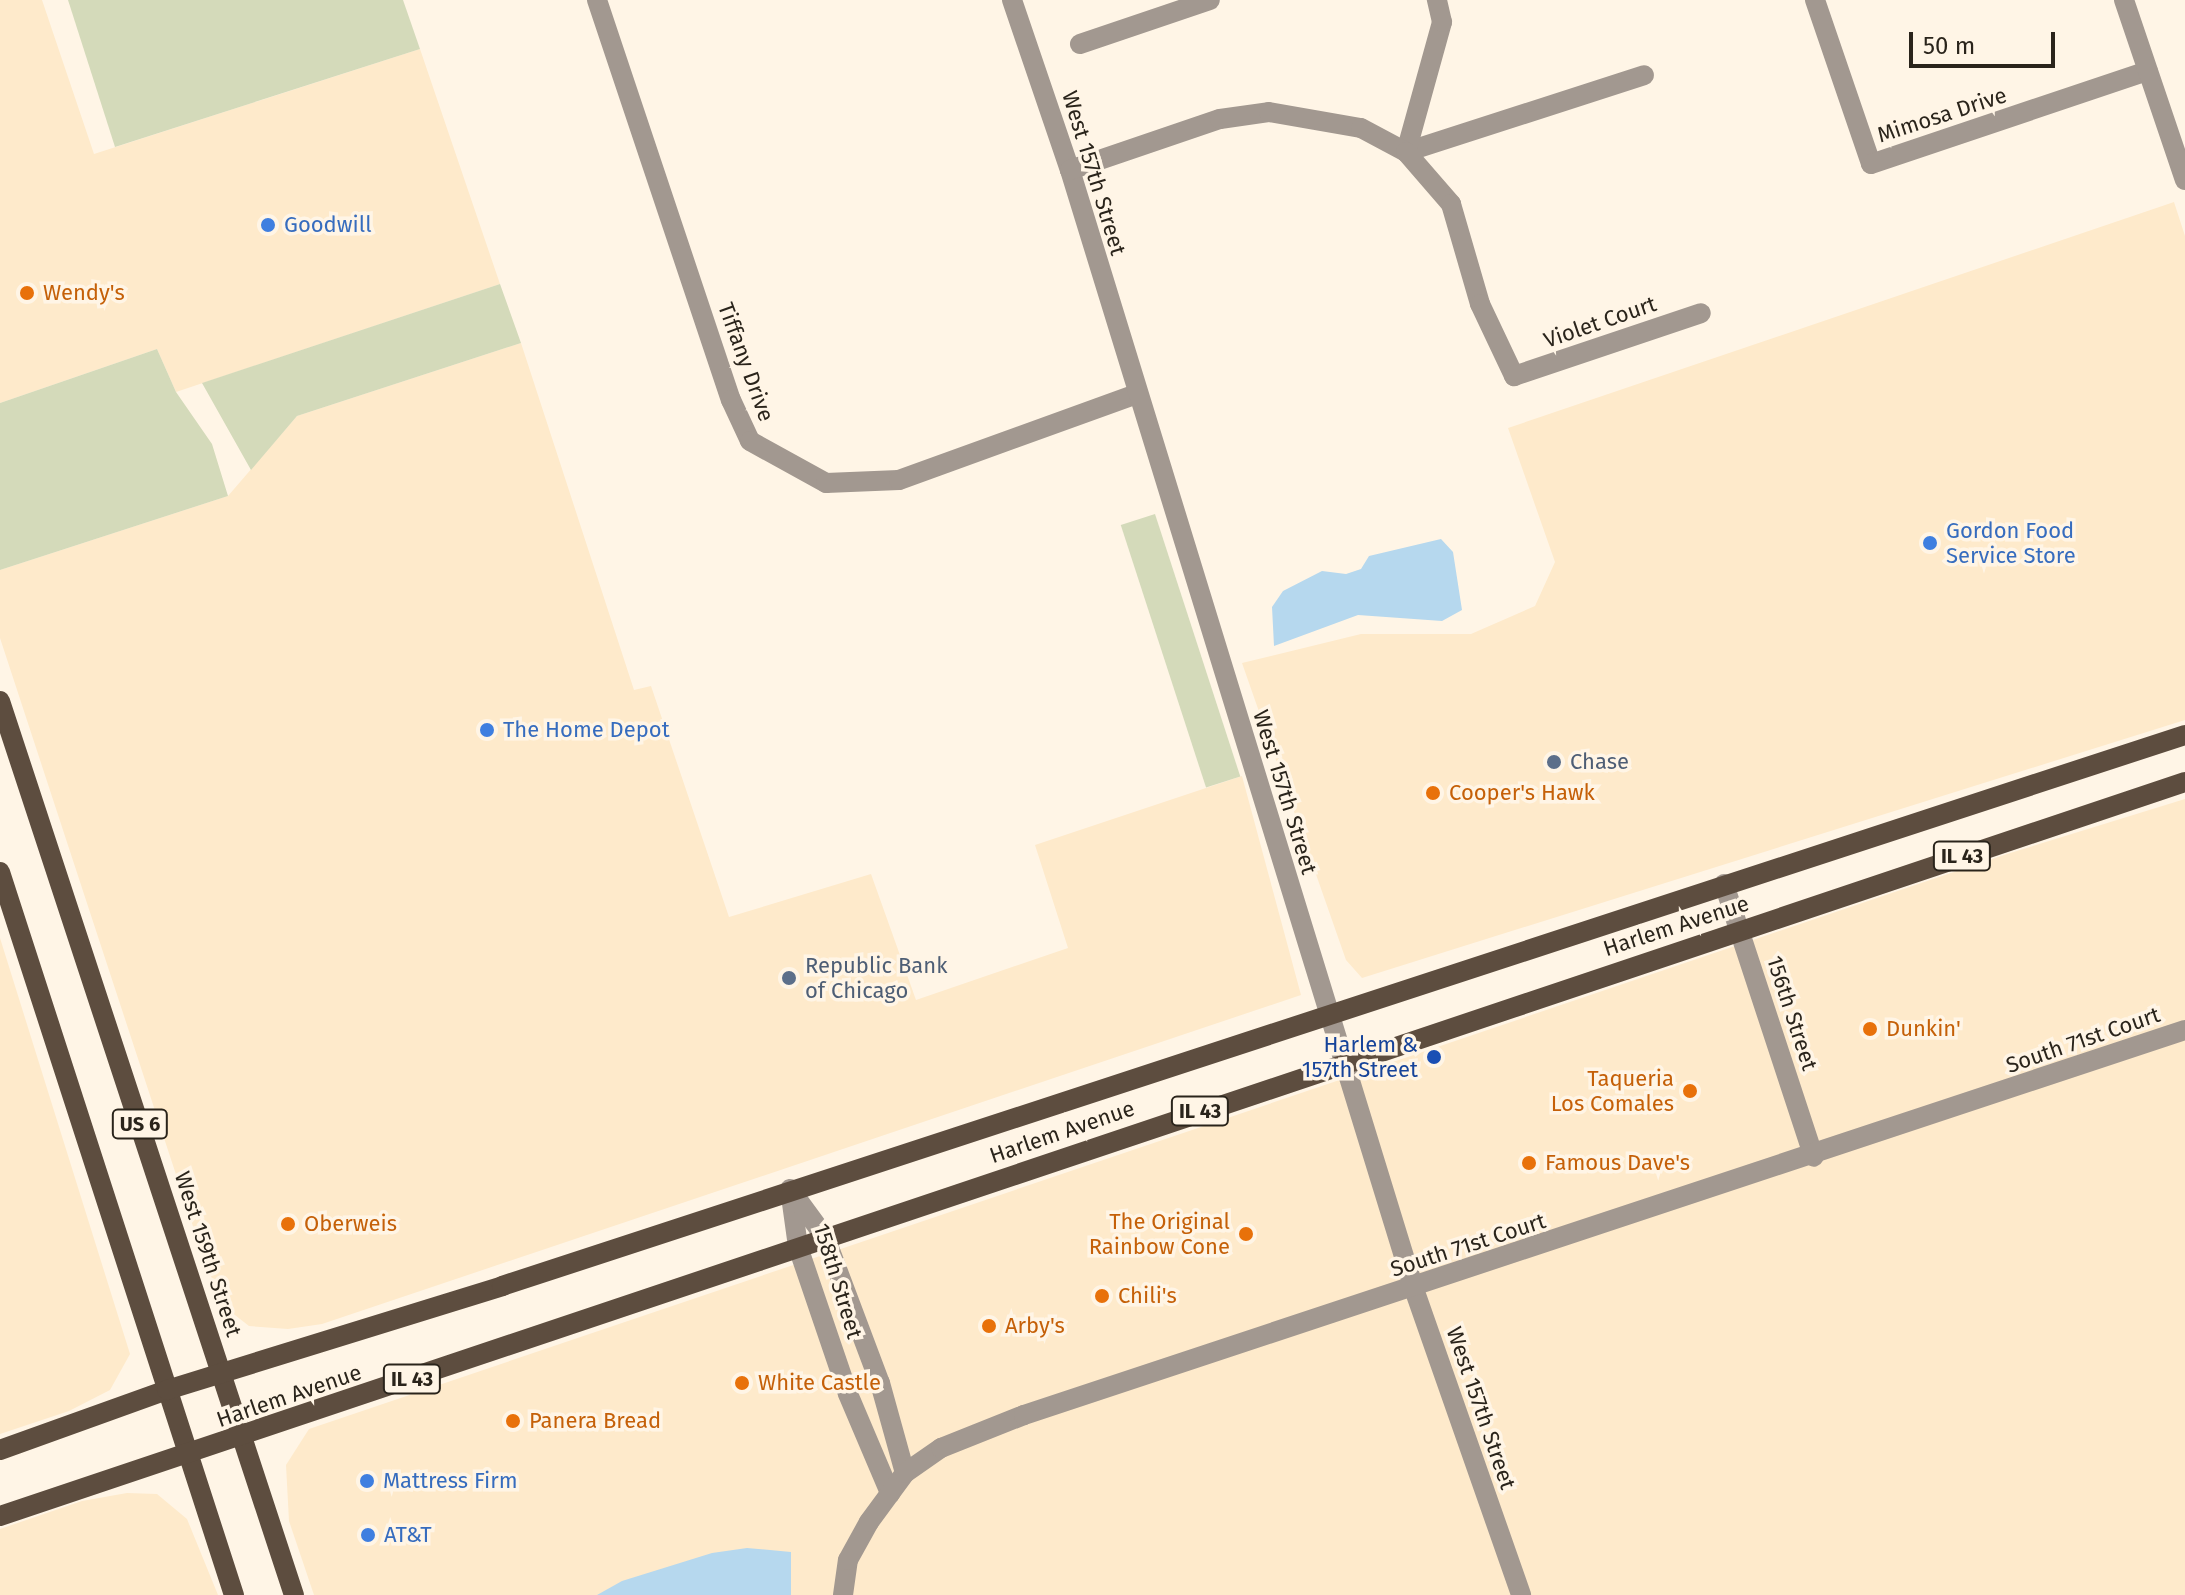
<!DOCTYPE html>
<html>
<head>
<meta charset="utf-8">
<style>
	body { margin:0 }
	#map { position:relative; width:2185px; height:1595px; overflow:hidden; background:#fff5e6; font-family:"Fira Sans",sans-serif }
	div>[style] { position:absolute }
	.built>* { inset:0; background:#feeacb }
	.green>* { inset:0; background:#d4daba; transform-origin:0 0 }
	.water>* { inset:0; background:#b6d8ee }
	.minor>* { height:20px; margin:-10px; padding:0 10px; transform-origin:10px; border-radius:10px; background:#a29890 }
	.major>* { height:20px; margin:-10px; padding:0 10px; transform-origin:10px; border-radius:10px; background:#5d4d3f }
	.dots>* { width:22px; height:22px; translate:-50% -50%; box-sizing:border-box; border:4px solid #fff5e6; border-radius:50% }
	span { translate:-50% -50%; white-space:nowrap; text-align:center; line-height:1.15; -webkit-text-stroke:7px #fff5e6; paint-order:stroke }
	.shield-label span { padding:2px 6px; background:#fff5e6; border:2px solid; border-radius:6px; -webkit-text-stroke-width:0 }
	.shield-label { font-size:20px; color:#2a241b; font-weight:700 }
	.street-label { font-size:22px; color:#2a241b }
	.shop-label { font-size:22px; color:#366cbe }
	.left { translate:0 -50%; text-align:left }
	.food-label { font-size:22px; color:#c56008 }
	.right { translate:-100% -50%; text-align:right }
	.service-label { font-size:22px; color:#4e5e75 }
	.transit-label { font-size:22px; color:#164399 }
	.scale { position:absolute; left:1909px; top:32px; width:146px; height:36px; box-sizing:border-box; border:4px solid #2a241b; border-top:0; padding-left:10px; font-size:24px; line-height:28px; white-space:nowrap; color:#2a241b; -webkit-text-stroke:6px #fff5e6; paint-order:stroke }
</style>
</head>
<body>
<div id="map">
	<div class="built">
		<div style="clip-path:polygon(0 0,42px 0,94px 154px,420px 49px,500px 284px,176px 392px,157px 349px,0 403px)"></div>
		<div style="clip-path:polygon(2174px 202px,2185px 236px,2185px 720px,1362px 978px,1346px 960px,1242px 663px,1361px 634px,1471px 634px,1535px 606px,1555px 562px,1508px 428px)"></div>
		<div style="clip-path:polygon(521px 343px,634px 690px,651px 686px,729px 917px,871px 874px,916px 1000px,1068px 948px,1035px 845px,1242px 776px,1301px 995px,322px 1324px,288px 1329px,249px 1326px,226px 1308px,206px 1266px,0 638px,0 570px,228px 496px,297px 416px)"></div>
		<div style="clip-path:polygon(2185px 799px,2185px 1595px,314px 1595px,289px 1521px,286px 1465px,309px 1429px,2007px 854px)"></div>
		<div style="clip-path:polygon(0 938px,130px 1354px,110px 1390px,69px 1411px,0 1434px)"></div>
		<div style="clip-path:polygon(127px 1493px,157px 1494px,187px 1519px,218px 1595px,0 1595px,0 1529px,82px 1501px)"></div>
	</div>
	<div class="green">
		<div style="clip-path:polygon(68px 0,403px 0,420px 49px,115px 147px)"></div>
		<div style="clip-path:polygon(500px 284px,521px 343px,297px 416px,251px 470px,202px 383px)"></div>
		<div style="clip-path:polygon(157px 349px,176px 392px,212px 444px,228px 496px,0 570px,0 403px)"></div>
		<div style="left:1155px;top:514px;width:276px;height:36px;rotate:72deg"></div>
	</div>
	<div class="water">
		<div style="clip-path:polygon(1441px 539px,1453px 552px,1462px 610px,1442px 621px,1358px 615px,1274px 646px,1272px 607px,1283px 591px,1322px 571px,1346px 574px,1361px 569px,1369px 556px)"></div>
		<div style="clip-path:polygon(747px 1548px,791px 1552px,791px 1595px,597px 1595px,622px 1581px,712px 1553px)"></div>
	</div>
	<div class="minor">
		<div style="left:597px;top:0;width:422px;rotate:71.5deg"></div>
		<div style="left:731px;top:400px;width:45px;rotate:65.1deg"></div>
		<div style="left:750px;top:441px;width:87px;rotate:28.9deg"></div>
		<div style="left:826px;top:483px;width:73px;rotate:-2.4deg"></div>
		<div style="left:899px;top:480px;width:252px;rotate:-19.9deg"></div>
		<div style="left:1012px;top:0;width:180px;rotate:71.2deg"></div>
		<div style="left:1070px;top:170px;width:1171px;rotate:72.91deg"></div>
		<div style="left:1414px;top:1289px;width:324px;rotate:70.7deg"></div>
		<div style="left:1815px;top:0;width:173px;rotate:71.1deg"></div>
		<div style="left:1871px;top:164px;width:292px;rotate:-18.6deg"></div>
		<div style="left:2124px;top:0;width:190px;rotate:71.3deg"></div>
		<div style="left:1080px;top:44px;width:137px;rotate:-18.7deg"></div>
		<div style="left:1406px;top:152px;width:250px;rotate:-17.9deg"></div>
		<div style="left:1406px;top:152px;width:135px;rotate:-74.5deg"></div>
		<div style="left:1442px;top:22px;width:23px;rotate:-103deg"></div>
		<div style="left:1070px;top:170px;width:158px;rotate:-18.8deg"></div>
		<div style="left:1220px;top:119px;width:49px;rotate:-8.1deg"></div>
		<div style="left:1269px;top:112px;width:93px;rotate:9.9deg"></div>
		<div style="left:1361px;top:128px;width:51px;rotate:28.1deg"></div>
		<div style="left:1406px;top:152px;width:69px;rotate:49.1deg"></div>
		<div style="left:1451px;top:204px;width:104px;rotate:73.8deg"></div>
		<div style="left:1480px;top:304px;width:80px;rotate:64.7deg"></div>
		<div style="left:1514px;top:376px;width:197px;rotate:-18.6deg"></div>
		<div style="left:1724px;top:884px;width:287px;rotate:71.8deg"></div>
		<div style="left:790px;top:1189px;width:59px;rotate:82.1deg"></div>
		<div style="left:798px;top:1247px;width:155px;rotate:71.2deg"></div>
		<div style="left:848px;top:1394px;width:108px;rotate:67deg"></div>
		<div style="left:792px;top:1192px;width:56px;rotate:53.7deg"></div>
		<div style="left:825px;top:1237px;width:156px;rotate:69.4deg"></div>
		<div style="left:880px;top:1383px;width:93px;rotate:74.5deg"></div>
		<div style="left:843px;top:1595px;width:35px;rotate:-82deg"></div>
		<div style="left:848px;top:1560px;width:43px;rotate:-61.1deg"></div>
		<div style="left:869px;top:1522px;width:61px;rotate:-53.7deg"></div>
		<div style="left:905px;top:1473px;width:44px;rotate:-34.8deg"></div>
		<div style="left:941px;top:1448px;width:89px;rotate:-21.7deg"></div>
		<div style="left:1024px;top:1415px;width:1223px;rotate:-18.35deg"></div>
	</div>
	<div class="major">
		<div style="left:0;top:701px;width:941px;rotate:71.8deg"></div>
		<div style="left:0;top:872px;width:760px;rotate:72.07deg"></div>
		<div style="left:0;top:1450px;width:177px;rotate:-19.8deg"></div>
		<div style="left:167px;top:1390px;width:351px;rotate:-17.2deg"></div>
		<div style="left:502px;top:1286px;width:1771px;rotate:-18.13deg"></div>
		<div style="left:0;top:1516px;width:2305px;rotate:-18.57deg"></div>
	</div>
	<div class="dots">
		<div style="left:268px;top:225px;background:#3f7fe0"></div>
		<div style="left:27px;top:293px;background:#e8710a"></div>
		<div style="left:1930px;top:543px;background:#3f7fe0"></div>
		<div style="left:487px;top:730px;background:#3f7fe0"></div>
		<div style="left:1554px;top:762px;background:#5c6f8a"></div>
		<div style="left:1433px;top:793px;background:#e8710a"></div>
		<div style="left:789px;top:978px;background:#5c6f8a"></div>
		<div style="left:1870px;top:1029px;background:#e8710a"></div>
		<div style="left:1434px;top:1057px;background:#1a4fb4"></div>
		<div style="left:1690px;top:1091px;background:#e8710a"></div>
		<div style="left:1529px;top:1163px;background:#e8710a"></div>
		<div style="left:288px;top:1224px;background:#e8710a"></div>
		<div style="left:1246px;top:1234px;background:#e8710a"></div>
		<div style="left:1102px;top:1296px;background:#e8710a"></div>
		<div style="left:989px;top:1326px;background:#e8710a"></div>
		<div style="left:742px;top:1383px;background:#e8710a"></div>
		<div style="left:513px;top:1421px;background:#e8710a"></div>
		<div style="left:367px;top:1481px;background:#3f7fe0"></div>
		<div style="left:368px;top:1535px;background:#3f7fe0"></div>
	</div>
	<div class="shield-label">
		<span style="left:1962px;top:856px">IL 43</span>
		<span style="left:1200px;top:1111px">IL 43</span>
		<span style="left:140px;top:1124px">US 6</span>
		<span style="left:412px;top:1379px">IL 43</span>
	</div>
	<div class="street-label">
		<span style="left:1942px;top:115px;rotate:-18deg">Mimosa Drive</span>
		<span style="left:1094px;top:173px;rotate:73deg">West 157th Street</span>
		<span style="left:1600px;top:322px;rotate:-19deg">Violet Court</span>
		<span style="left:746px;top:362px;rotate:70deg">Tiffany Drive</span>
		<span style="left:1285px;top:792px;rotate:73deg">West 157th Street</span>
		<span style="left:1676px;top:926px;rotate:-18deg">Harlem Avenue</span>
		<span style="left:1792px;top:1013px;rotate:72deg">156th Street</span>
		<span style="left:2083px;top:1040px;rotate:-19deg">South 71st Court</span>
		<span style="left:1062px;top:1132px;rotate:-19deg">Harlem Avenue</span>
		<span style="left:1468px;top:1245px;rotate:-18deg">South 71st Court</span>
		<span style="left:208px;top:1254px;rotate:72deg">West 159th Street</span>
		<span style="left:838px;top:1281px;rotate:73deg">158th Street</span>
		<span style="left:289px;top:1396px;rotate:-19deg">Harlem Avenue</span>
		<span style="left:1481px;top:1408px;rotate:71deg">West 157th Street</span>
	</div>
	<div class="shop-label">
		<span class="left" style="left:284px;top:225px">Goodwill</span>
		<span class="left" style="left:1946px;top:543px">Gordon Food<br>Service Store</span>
		<span class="left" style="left:503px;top:730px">The Home Depot</span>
		<span class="left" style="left:383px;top:1481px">Mattress Firm</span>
		<span class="left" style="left:384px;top:1535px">AT&amp;T</span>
	</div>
	<div class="food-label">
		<span class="left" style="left:43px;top:293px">Wendy's</span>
		<span class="left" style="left:1449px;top:793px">Cooper's Hawk</span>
		<span class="left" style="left:1886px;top:1029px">Dunkin'</span>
		<span class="right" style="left:1674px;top:1091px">Taqueria<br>Los Comales</span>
		<span class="left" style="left:1545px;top:1163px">Famous Dave's</span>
		<span class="right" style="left:1230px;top:1234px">The Original<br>Rainbow Cone</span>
		<span class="left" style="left:304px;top:1224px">Oberweis</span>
		<span class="left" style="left:1118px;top:1296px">Chili's</span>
		<span class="left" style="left:1005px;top:1326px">Arby's</span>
		<span class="left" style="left:758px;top:1383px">White Castle</span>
		<span class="left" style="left:529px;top:1421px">Panera Bread</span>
	</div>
	<div class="service-label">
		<span class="left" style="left:1570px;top:762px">Chase</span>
		<span class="left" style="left:805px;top:978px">Republic Bank<br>of Chicago</span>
	</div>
	<div class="transit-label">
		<span class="right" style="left:1418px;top:1057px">Harlem &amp;<br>157th Street</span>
	</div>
	<div class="scale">50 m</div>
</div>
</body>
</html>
